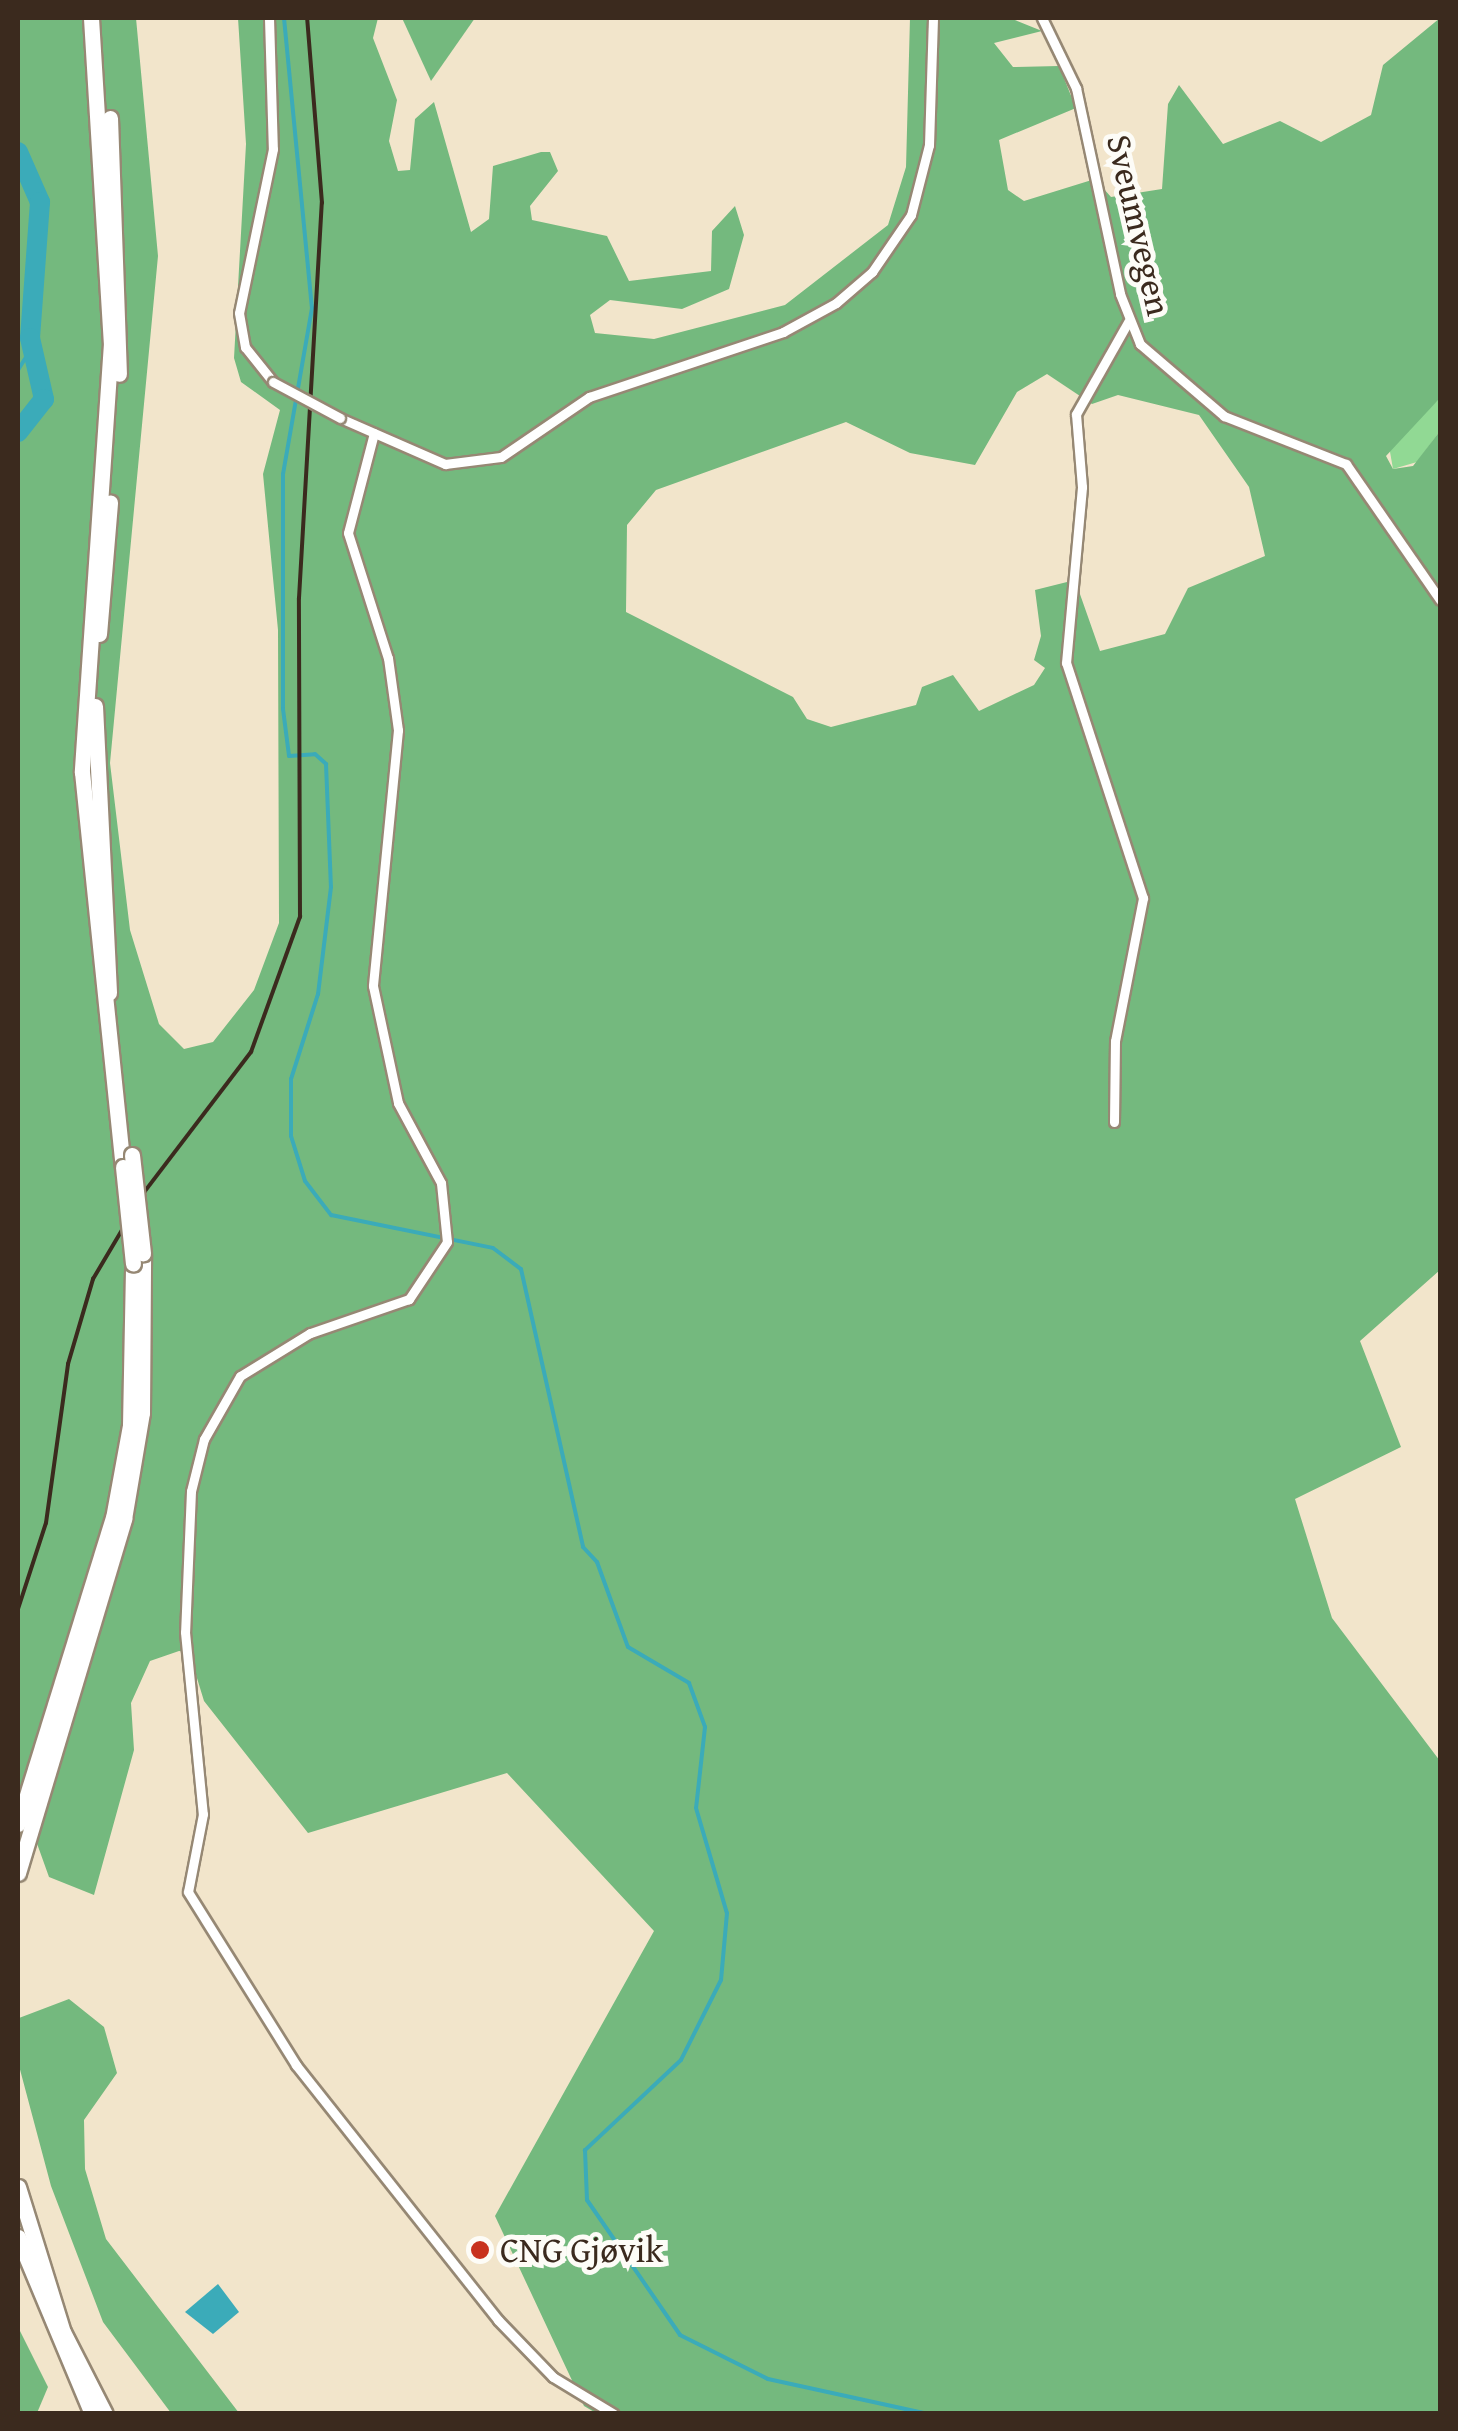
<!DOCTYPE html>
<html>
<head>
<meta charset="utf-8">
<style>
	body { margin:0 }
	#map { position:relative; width:1458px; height:2431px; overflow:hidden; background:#f2e5cb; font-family:"Gentium Book Plus",serif }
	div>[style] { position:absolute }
	.green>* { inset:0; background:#91d994 }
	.forest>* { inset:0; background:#74b97e }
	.water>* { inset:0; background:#3babb9 }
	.stream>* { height:4px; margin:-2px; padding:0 2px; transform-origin:2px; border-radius:2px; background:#3babb9 }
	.river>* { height:20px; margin:-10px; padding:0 10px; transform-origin:10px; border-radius:10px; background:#3babb9 }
	.roads { filter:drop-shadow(2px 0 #968874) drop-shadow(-2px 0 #968874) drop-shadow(0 2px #968874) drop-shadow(0 -2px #968874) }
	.minor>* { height:9px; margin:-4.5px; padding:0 4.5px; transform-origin:4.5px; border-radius:4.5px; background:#fff }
	.trunk>* { height:15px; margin:-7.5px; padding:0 7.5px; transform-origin:7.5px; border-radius:7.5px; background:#fff }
	.rail>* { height:4px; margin:-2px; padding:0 2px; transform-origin:2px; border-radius:2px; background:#3b2a1e }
	.bridges { filter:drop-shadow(2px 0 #968874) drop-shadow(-2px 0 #968874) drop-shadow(0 2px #968874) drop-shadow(0 -2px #968874) }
	.minor-bridge>* { height:9px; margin:-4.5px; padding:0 4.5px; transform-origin:4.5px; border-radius:4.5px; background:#fff }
	.trunk-bridge>* { height:15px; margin:-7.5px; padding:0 7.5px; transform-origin:7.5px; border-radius:7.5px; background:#fff }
	.dots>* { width:28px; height:28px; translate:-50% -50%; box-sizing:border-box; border:5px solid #fdfcf7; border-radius:50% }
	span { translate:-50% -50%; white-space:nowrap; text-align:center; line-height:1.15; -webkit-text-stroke:10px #fdfcf7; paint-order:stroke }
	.street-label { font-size:35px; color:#3b2a1e }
	.poi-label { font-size:35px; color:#3b2a1e }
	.left { translate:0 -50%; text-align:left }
	.frame { position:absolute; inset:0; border:20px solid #3b2a1e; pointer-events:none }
</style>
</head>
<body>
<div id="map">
	<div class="green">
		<div style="clip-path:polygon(1440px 398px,1440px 431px,1417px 462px,1393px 469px,1389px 446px)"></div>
	</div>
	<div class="forest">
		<div style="clip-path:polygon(evenodd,18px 18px,136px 18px,158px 256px,110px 763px,130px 930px,159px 1024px,184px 1049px,213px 1042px,254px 990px,279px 923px,278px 630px,263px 474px,280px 410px,241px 382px,234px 358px,246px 144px,238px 18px,378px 18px,373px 38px,397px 100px,389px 141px,398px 171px,410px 170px,415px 119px,434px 102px,471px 232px,489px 219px,493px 166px,541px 152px,550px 152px,558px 171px,530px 206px,532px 220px,607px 236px,629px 281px,711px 271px,712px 231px,735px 206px,744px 235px,729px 289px,682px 309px,610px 300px,590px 315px,595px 333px,654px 339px,785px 305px,888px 225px,906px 167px,910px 18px,1010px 18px,1042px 31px,994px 43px,1013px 67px,1059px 66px,1076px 108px,999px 140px,1008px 190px,1024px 201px,1095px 179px,1111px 197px,1162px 189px,1168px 104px,1179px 85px,1223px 144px,1280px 121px,1321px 142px,1371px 115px,1383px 65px,1440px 18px,1440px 398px,1386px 456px,1393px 469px,1413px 466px,1440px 431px,1440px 1270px,1360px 1341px,1401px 1447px,1295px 1499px,1332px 1618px,1440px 1761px,1440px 2413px,596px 2413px,584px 2406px,495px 2216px,654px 1931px,507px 1773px,308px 1833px,204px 1701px,189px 1652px,179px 1651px,150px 1661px,131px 1703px,134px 1750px,94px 1895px,49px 1877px,35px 1838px,18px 1828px,18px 18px,1047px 374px,1092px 404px,1118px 395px,1199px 415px,1249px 487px,1265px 556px,1188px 588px,1165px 634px,1100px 651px,1075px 580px,1035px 590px,1041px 636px,1034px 660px,1045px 668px,1034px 685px,979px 711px,953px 675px,922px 687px,916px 705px,831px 727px,807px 719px,793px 697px,626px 612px,627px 525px,656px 490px,846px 422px,910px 453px,975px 465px,1017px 392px,1047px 374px)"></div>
		<div style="clip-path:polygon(402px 18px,475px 18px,431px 81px)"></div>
		<div style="clip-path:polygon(69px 1999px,104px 2027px,117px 2073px,84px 2120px,85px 2169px,106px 2239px,239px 2413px,171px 2413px,103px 2322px,51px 2186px,18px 2062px,19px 2018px)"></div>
		<div style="clip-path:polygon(18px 2327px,48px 2387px,37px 2413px,18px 2413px)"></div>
	</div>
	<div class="water">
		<div style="clip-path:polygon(218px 2284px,239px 2312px,213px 2334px,185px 2312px)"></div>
	</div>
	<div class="stream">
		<div style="left:284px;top:18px;width:291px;rotate:84.5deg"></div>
		<div style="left:312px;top:308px;width:169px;rotate:99.9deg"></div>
		<div style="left:283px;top:474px;width:235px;rotate:90deg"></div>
		<div style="left:283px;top:709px;width:47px;rotate:82.7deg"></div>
		<div style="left:289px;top:756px;width:26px;rotate:-4deg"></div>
		<div style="left:315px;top:754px;width:15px;rotate:42deg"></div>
		<div style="left:326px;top:764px;width:123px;rotate:87.7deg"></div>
		<div style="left:331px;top:887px;width:108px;rotate:96.9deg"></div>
		<div style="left:318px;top:994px;width:89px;rotate:107.6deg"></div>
		<div style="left:291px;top:1079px;width:57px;rotate:90deg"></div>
		<div style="left:291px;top:1136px;width:47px;rotate:72.7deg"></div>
		<div style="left:305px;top:1181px;width:43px;rotate:52.6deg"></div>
		<div style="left:331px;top:1215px;width:165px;rotate:11.5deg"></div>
		<div style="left:493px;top:1248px;width:35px;rotate:37deg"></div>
		<div style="left:521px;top:1269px;width:285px;rotate:77.4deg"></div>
		<div style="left:583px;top:1547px;width:21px;rotate:47deg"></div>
		<div style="left:597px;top:1562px;width:90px;rotate:70deg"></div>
		<div style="left:628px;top:1647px;width:71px;rotate:30.5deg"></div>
		<div style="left:689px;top:1683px;width:47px;rotate:70deg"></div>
		<div style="left:705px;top:1727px;width:81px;rotate:96.3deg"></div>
		<div style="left:696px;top:1808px;width:109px;rotate:73.6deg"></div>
		<div style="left:727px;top:1913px;width:67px;rotate:95.1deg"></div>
		<div style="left:721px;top:1980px;width:89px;rotate:116.6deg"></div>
		<div style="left:681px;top:2060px;width:132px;rotate:136.8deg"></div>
		<div style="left:585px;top:2150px;width:50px;rotate:87.7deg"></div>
		<div style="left:587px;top:2200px;width:164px;rotate:55.4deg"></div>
		<div style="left:680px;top:2335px;width:98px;rotate:26.6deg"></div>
		<div style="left:768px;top:2379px;width:164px;rotate:12.3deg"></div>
		<div style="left:18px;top:370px;width:25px;rotate:-58deg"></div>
	</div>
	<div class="river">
		<div style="left:18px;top:152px;width:55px;rotate:66.3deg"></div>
		<div style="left:40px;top:202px;width:136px;rotate:94.2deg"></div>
		<div style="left:30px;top:338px;width:63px;rotate:77.1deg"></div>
		<div style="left:44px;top:399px;width:42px;rotate:128.2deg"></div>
	</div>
	<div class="roads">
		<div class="minor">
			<div style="left:269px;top:18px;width:131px;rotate:88.3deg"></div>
			<div style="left:273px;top:149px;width:167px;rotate:101.7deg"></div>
			<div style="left:239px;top:313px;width:35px;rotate:80deg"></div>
			<div style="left:245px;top:347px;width:45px;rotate:51.3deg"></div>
			<div style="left:1042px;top:18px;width:78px;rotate:64.1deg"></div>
			<div style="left:1076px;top:88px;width:211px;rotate:77.9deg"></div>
			<div style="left:1120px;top:294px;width:54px;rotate:68.2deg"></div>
			<div style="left:1140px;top:344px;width:111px;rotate:40.6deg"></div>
			<div style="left:1224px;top:416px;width:131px;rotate:21.5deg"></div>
			<div style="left:1346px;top:464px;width:165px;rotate:55.3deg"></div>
			<div style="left:340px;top:418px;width:115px;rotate:23.7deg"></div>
			<div style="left:445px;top:464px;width:56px;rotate:-7.1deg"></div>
			<div style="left:501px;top:457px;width:107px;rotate:-34.3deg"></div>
			<div style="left:589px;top:397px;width:205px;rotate:-18.5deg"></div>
			<div style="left:783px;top:332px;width:60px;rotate:-28.7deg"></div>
			<div style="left:836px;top:303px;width:48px;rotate:-40.7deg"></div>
			<div style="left:872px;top:272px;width:69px;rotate:-55.6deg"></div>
			<div style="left:911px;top:215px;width:72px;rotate:-75.6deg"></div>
			<div style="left:929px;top:145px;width:127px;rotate:-88.2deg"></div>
			<div style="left:374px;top:433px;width:103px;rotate:104.6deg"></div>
			<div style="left:348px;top:533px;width:131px;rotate:72.3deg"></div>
			<div style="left:388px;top:658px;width:73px;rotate:82.1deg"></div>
			<div style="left:398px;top:730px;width:257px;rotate:95.6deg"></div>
			<div style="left:373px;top:986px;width:120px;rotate:77.9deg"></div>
			<div style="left:398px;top:1103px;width:91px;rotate:61.7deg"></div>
			<div style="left:441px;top:1183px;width:59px;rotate:84.2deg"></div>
			<div style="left:447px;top:1242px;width:69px;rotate:123.7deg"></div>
			<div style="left:409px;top:1299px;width:105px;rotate:161deg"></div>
			<div style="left:310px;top:1333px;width:82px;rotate:148.4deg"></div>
			<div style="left:240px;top:1376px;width:73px;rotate:119.7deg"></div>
			<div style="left:204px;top:1439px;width:54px;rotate:104deg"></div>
			<div style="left:191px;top:1491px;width:141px;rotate:92.4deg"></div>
			<div style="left:185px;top:1632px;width:183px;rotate:84.4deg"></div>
			<div style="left:203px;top:1814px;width:79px;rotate:100.9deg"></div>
			<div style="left:188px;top:1892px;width:204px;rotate:58deg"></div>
			<div style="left:296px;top:2065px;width:325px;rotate:51.6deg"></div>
			<div style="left:498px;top:2320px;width:79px;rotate:46deg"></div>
			<div style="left:553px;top:2377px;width:71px;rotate:31.2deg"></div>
			<div style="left:1114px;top:1122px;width:81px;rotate:-89.3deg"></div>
			<div style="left:1115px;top:1041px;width:146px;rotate:-78.9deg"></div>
			<div style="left:1143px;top:898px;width:247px;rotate:-108.1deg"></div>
			<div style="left:1066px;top:663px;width:177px;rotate:-84.8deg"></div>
			<div style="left:1082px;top:487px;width:73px;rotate:-94.7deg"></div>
			<div style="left:1076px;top:414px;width:106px;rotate:-60.5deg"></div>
		</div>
		<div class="trunk">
			<div style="left:91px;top:18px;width:326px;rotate:86.5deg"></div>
			<div style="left:111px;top:343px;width:430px;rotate:93.9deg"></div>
			<div style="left:82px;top:772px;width:397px;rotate:84.1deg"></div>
			<div style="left:110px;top:118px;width:256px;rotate:88deg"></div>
			<div style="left:99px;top:634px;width:132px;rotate:-85.2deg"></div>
			<div style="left:95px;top:706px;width:287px;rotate:87.2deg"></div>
			<div style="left:18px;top:1824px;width:320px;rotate:-72.8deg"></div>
			<div style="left:113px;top:1518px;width:95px;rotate:-79.6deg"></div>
			<div style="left:130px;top:1425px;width:162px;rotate:-88.9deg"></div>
			<div style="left:18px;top:1873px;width:370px;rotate:-73.3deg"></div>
			<div style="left:124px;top:1519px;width:108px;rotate:-80.4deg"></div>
			<div style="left:142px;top:1413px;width:160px;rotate:-89.6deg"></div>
			<div style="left:18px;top:2187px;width:152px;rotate:72.8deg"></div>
			<div style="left:63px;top:2332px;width:92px;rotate:62.9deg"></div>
			<div style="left:18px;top:2237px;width:192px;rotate:67.3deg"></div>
		</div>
	</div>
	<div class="rail">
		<div style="left:18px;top:1609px;width:90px;rotate:-72deg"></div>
		<div style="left:46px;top:1523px;width:161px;rotate:-82.1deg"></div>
		<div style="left:68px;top:1364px;width:89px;rotate:-73.6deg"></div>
		<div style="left:93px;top:1279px;width:102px;rotate:-59.4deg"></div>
		<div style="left:145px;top:1191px;width:175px;rotate:-52.7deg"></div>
		<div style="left:251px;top:1052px;width:144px;rotate:-70.1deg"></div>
		<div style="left:300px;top:917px;width:319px;rotate:-90.2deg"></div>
		<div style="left:299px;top:598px;width:396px;rotate:-86.7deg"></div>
		<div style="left:322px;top:203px;width:186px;rotate:-94.6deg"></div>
	</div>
	<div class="bridges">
		<div class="minor-bridge">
			<div style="left:273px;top:382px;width:76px;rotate:28.2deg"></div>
		</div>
		<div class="trunk-bridge">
			<div style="left:132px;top:1155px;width:99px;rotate:83.6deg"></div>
			<div style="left:123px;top:1167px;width:97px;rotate:84.1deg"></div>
		</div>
	</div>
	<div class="dots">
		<div style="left:480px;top:2250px;background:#c8321e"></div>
	</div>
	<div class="street-label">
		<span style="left:1139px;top:225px;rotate:77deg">Sveumvegen</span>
	</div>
	<div class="poi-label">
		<span class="left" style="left:500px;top:2250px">CNG Gjøvik</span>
	</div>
	<div class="frame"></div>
</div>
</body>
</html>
